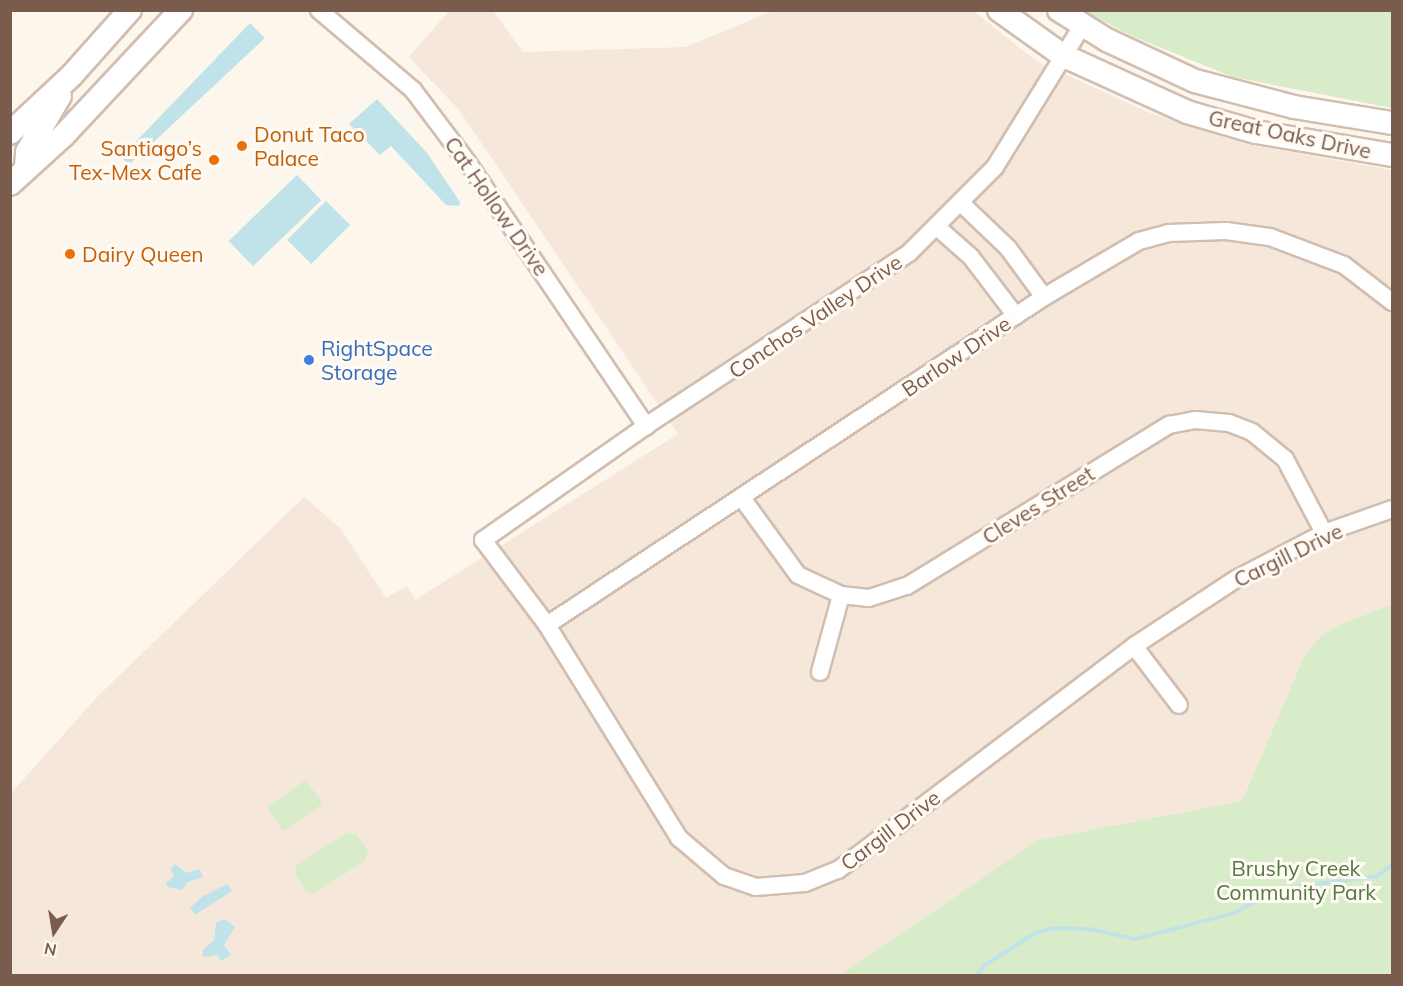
<!DOCTYPE html>
<html>
<head>
<meta charset="utf-8">
<style>
	body { margin:0 }
	#map { position:relative; width:1403px; height:986px; overflow:hidden; background:#fdf6ec; font-family:Mulish,sans-serif }
	div>[style] { position:absolute }
	.residential>* { inset:0; background:#f5e8da }
	.green>* { inset:0; background:#d8ecc9; transform-origin:0 0 }
	.water>* { inset:0; background:#bfe3e8; transform-origin:0 0 }
	.stream>* { height:4px; margin:-2px; padding:0 2px; transform-origin:2px; border-radius:2px; background:#bfe3e8 }
	.roads { filter:drop-shadow(2px 0 #d1beb0) drop-shadow(-2px 0 #d1beb0) drop-shadow(0 2px #d1beb0) drop-shadow(0 -2px #d1beb0) }
	.street>* { height:16px; margin:-8px; padding:0 8px; transform-origin:8px; border-radius:8px; background:#fff }
	.secondary>* { height:22px; margin:-11px; padding:0 11px; transform-origin:11px; border-radius:11px; background:#fff }
	.dots>* { width:16px; height:16px; translate:-50% -50%; box-sizing:border-box; border:3px solid #fffaf3; border-radius:50% }
	span { translate:-50% -50%; white-space:nowrap; text-align:center; line-height:1.15; -webkit-text-stroke:6px #fffaf3; paint-order:stroke }
	.food-label { font-size:21px; color:#c56008 }
	.left { translate:0 -50%; text-align:left }
	.right { translate:-100% -50%; text-align:right }
	.street-label { font-size:21px; color:#7a5c4d }
	.shop-label { font-size:21px; color:#366cbe }
	.park-label { font-size:21px; color:#537a41 }
	.frame { position:absolute; inset:0; border:12px solid #7a5c4d; pointer-events:none }
	.north { position:absolute; left:24px; top:902px; width:60px; height:60px; -webkit-text-stroke:4px #fffaf3; paint-order:stroke; rotate:192deg; font-size:16px; font-weight:700; line-height:24px; text-align:center; color:#7a5c4d }
	.north::after { content:''; display:block; margin:auto; width:21px; height:27px; background:#7a5c4d; clip-path:polygon(50% 0,100% 100%,50% 72%,0 100%) }
</style>
</head>
<body>
<div id="map">
	<div class="residential">
		<div style="clip-path:polygon(449px 11px,493px 11px,523px 52px,686px 47px,772px 11px,974px 11px,1036px 61px,1150px 113px,1246px 144px,1392px 170px,1392px 605px,1319px 638px,1303px 659px,1242px 801px,1038px 840px,840px 975px,11px 976px,11px 793px,97px 697px,304px 497px,340px 528px,386px 598px,407px 586px,415px 600px,678px 434px,459px 110px,409px 57px)"></div>
	</div>
	<div class="green">
		<div style="clip-path:polygon(1084px 11px,1392px 11px,1392px 108px,1233px 77px,1132px 36px)"></div>
		<div style="clip-path:polygon(1392px 605px,1392px 975px,840px 975px,1038px 840px,1242px 801px,1303px 659px,1319px 638px,1341px 624px)"></div>
		<div style="left:306px;top:780px;width:29px;height:48px;rotate:55deg"></div>
		<div style="clip-path:polygon(348px 832px,356px 834px,368px 851px,366px 860px,315px 893px,306px 892px,295px 874px,296px 865px)"></div>
	</div>
	<div class="water">
		<div style="clip-path:polygon(250px 23px,265px 38px,129px 165px,121px 157px)"></div>
		<div style="clip-path:polygon(377px 99px,427px 153px,460px 202px,459px 206px,446px 205px,391px 146px,380px 155px,349px 124px)"></div>
		<div style="left:297px;top:175px;width:35px;height:95px;rotate:46deg"></div>
		<div style="left:326px;top:201px;width:34px;height:55px;rotate:45deg"></div>
		<div style="clip-path:polygon(175px 864px,187px 873px,199px 869px,203px 877px,188px 882px,182px 890px,168px 887px,166px 882px,174px 877px,171px 869px)"></div>
		<div style="clip-path:polygon(227px 884px,232px 891px,195px 915px,190px 908px,203px 896px)"></div>
		<div style="clip-path:polygon(225px 919px,235px 927px,224px 945px,231px 955px,221px 961px,217px 955px,203px 957px,203px 950px,214px 940px,216px 923px)"></div>
	</div>
	<div class="stream">
		<div style="left:976px;top:976px;width:14px;rotate:-51deg"></div>
		<div style="left:985px;top:965px;width:59px;rotate:-32.6deg"></div>
		<div style="left:1035px;top:933px;width:20px;rotate:-15deg"></div>
		<div style="left:1054px;top:928px;width:36px;rotate:2deg"></div>
		<div style="left:1090px;top:929px;width:46px;rotate:12.5deg"></div>
		<div style="left:1135px;top:939px;width:102px;rotate:-14.7deg"></div>
		<div style="left:1234px;top:913px;width:50px;rotate:-28.6deg"></div>
		<div style="left:1278px;top:889px;width:100px;rotate:-7.5deg"></div>
		<div style="left:1377px;top:876px;width:19px;rotate:-36deg"></div>
	</div>
	<div class="roads">
		<div class="street">
			<div style="left:319px;top:10px;width:123px;rotate:40.4deg"></div>
			<div style="left:413px;top:90px;width:91px;rotate:53deg"></div>
			<div style="left:468px;top:163px;width:318px;rotate:55.9deg"></div>
			<div style="left:1082px;top:26px;width:166px;rotate:121.7deg"></div>
			<div style="left:995px;top:167px;width:122px;rotate:135deg"></div>
			<div style="left:909px;top:253px;width:315px;rotate:146.7deg"></div>
			<div style="left:646px;top:426px;width:199px;rotate:145deg"></div>
			<div style="left:483px;top:540px;width:106px;rotate:53deg"></div>
			<div style="left:547px;top:625px;width:251px;rotate:58.2deg"></div>
			<div style="left:679px;top:838px;width:59px;rotate:40.2deg"></div>
			<div style="left:724px;top:876px;width:34px;rotate:19deg"></div>
			<div style="left:756px;top:887px;width:49px;rotate:-4.7deg"></div>
			<div style="left:805px;top:883px;width:35px;rotate:-22deg"></div>
			<div style="left:838px;top:870px;width:371px;rotate:-37.1deg"></div>
			<div style="left:1134px;top:646px;width:122px;rotate:-33.3deg"></div>
			<div style="left:1236px;top:579px;width:99px;rotate:-27.6deg"></div>
			<div style="left:1324px;top:533px;width:72px;rotate:-19.4deg"></div>
			<div style="left:962px;top:204px;width:64px;rotate:43.7deg"></div>
			<div style="left:1008px;top:248px;width:61px;rotate:53.7deg"></div>
			<div style="left:937px;top:227px;width:45px;rotate:41.4deg"></div>
			<div style="left:971px;top:257px;width:74px;rotate:52.7deg"></div>
			<div style="left:742px;top:498px;width:95px;rotate:54deg"></div>
			<div style="left:798px;top:575px;width:47px;rotate:24.9deg"></div>
			<div style="left:841px;top:595px;width:28px;rotate:6deg"></div>
			<div style="left:869px;top:598px;width:40px;rotate:-18deg"></div>
			<div style="left:907px;top:586px;width:308px;rotate:-31.6deg"></div>
			<div style="left:1169px;top:425px;width:26px;rotate:-11deg"></div>
			<div style="left:1195px;top:420px;width:34px;rotate:5deg"></div>
			<div style="left:1229px;top:423px;width:25px;rotate:21deg"></div>
			<div style="left:1252px;top:432px;width:43px;rotate:39.3deg"></div>
			<div style="left:1285px;top:459px;width:84px;rotate:62.2deg"></div>
			<div style="left:547px;top:625px;width:595px;rotate:-33.42deg"></div>
			<div style="left:1044px;top:297px;width:110px;rotate:-30.5deg"></div>
			<div style="left:1139px;top:241px;width:30px;rotate:-15deg"></div>
			<div style="left:1168px;top:233px;width:58px;rotate:-2deg"></div>
			<div style="left:1226px;top:231px;width:44px;rotate:7.8deg"></div>
			<div style="left:1270px;top:237px;width:79px;rotate:20.7deg"></div>
			<div style="left:1344px;top:265px;width:61px;rotate:37.6deg"></div>
			<div style="left:1134px;top:646px;width:74px;rotate:52.7deg"></div>
			<div style="left:820px;top:672px;width:80px;rotate:-74.7deg"></div>
		</div>
		<div class="secondary">
			<div style="left:999px;top:10px;width:77px;rotate:35.5deg"></div>
			<div style="left:1062px;top:55px;width:137px;rotate:24.5deg"></div>
			<div style="left:1187px;top:112px;width:72px;rotate:16.2deg"></div>
			<div style="left:1256px;top:132px;width:138px;rotate:9.6deg"></div>
			<div style="left:1059px;top:10px;width:57px;rotate:32deg"></div>
			<div style="left:1107px;top:40px;width:97px;rotate:25deg"></div>
			<div style="left:1195px;top:81px;width:102px;rotate:14.7deg"></div>
			<div style="left:1294px;top:107px;width:99px;rotate:9.3deg"></div>
			<div style="left:10px;top:133px;width:85px;rotate:-43.1deg"></div>
			<div style="left:72px;top:75px;width:87px;rotate:-48.3deg"></div>
			<div style="left:26px;top:168px;width:16px;rotate:-86deg"></div>
			<div style="left:27px;top:152px;width:65px;rotate:-59.5deg"></div>
			<div style="left:10px;top:184px;width:72px;rotate:-42.2deg"></div>
			<div style="left:63px;top:136px;width:173px;rotate:-46.9deg"></div>
		</div>
	</div>
	<div class="dots">
		<div style="left:242px;top:146px;background:#e8710a"></div>
		<div style="left:214px;top:160px;background:#e8710a"></div>
		<div style="left:70px;top:254px;background:#e8710a"></div>
		<div style="left:309px;top:360px;background:#3f7fe0"></div>
	</div>
	<div class="food-label">
		<span class="left" style="left:254px;top:146px">Donut Taco<br>Palace</span>
		<span class="right" style="left:202px;top:160px">Santiago’s<br>Tex-Mex Cafe</span>
		<span class="left" style="left:82px;top:254px">Dairy Queen</span>
	</div>
	<div class="street-label">
		<span style="left:1290px;top:134px;rotate:12deg">Great Oaks Drive</span>
		<span style="left:497px;top:206px;rotate:55deg">Cat Hollow Drive</span>
		<span style="left:815px;top:316px;rotate:-34deg">Conchos Valley Drive</span>
		<span style="left:956px;top:356px;rotate:-34deg">Barlow Drive</span>
		<span style="left:1038px;top:505px;rotate:-32deg">Cleves Street</span>
		<span style="left:1288px;top:555px;rotate:-26deg">Cargill Drive</span>
		<span style="left:890px;top:830px;rotate:-37deg">Cargill Drive</span>
	</div>
	<div class="shop-label">
		<span class="left" style="left:321px;top:360px">RightSpace<br>Storage</span>
	</div>
	<div class="park-label">
		<span style="left:1296px;top:880px">Brushy Creek<br>Community Park</span>
	</div>
	<div class="frame"></div>
	<div class="north">N</div>
</div>
</body>
</html>
